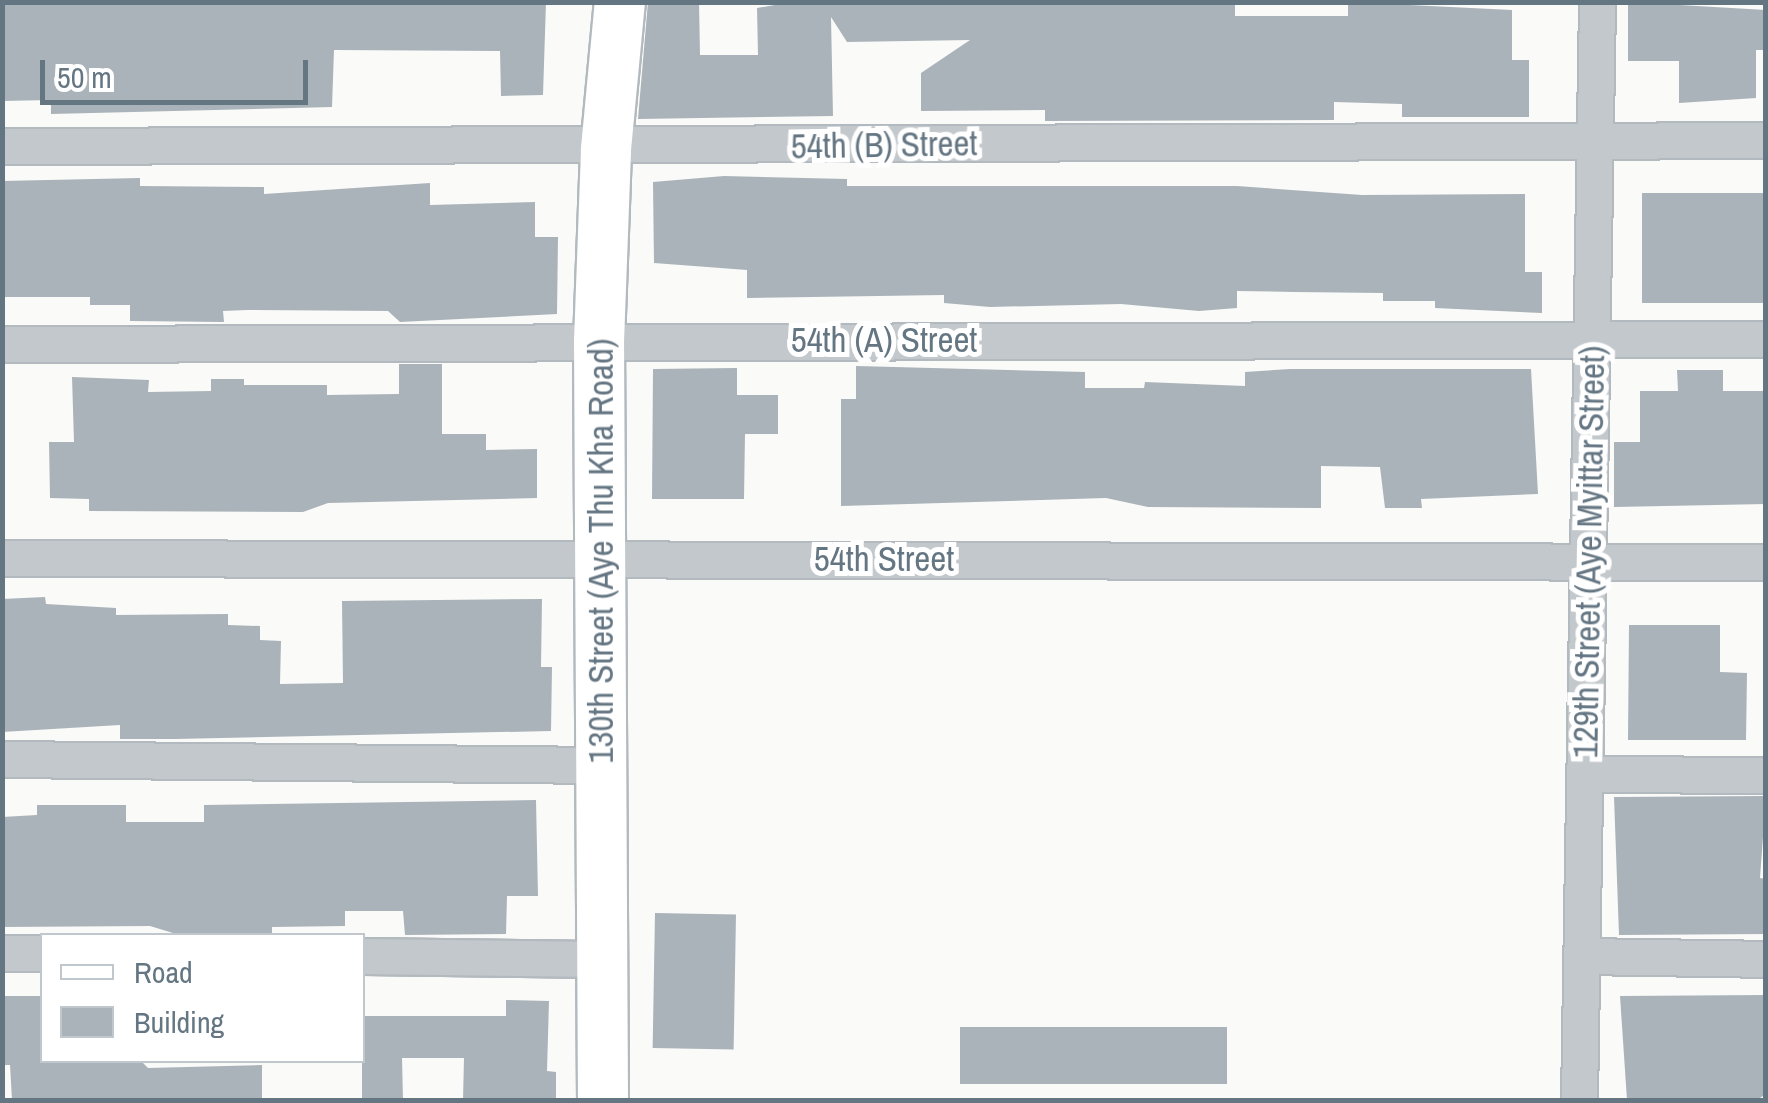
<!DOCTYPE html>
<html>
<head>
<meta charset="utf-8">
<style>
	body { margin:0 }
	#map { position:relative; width:1768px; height:1103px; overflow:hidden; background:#fafaf8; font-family:"Archivo Narrow",sans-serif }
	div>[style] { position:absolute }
	.building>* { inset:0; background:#aab3b9; transform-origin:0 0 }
	.roads { filter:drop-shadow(2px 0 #b3babf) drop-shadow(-2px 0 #b3babf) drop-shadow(0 2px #b3babf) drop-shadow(0 -2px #b3babf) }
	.street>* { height:35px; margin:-17.5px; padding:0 17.5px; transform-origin:17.5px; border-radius:17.5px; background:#c3c8cc }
	.secondary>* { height:50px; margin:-25px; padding:0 25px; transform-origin:25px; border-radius:25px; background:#fff }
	span { translate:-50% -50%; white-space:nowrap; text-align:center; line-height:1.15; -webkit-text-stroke:10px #fff; paint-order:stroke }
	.street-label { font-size:35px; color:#657683 }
	.frame { position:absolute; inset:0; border:5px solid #657683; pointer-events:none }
	.legend { position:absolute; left:40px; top:933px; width:325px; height:130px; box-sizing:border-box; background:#fff; border:2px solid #c1c8cd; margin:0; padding:12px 18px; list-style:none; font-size:30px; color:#657683 }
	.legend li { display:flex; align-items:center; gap:20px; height:50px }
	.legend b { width:50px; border:2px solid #c1c8cd }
	.scale { position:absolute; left:40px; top:60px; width:268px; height:45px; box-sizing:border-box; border:5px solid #657683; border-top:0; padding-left:12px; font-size:30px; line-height:35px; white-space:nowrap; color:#657683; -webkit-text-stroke:8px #fff; paint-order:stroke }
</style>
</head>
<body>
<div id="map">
	<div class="building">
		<div style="clip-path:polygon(2px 2px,546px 2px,543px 95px,501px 96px,500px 51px,334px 50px,332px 107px,51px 114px,51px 100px,2px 101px)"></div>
		<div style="clip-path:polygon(648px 2px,699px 2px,700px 55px,758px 55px,757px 8px,792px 2px,1235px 2px,1235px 16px,1348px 16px,1348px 2px,1512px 10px,1512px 60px,1529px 60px,1529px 117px,1402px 117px,1402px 104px,1334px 102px,1334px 120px,1045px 121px,1045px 110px,921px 111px,921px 73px,970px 40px,847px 42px,831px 17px,833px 116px,638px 119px)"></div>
		<div style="clip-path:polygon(1628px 2px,1766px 10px,1766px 50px,1756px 50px,1756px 98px,1679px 103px,1679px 61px,1628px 61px)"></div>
		<div style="clip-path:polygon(724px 176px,847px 179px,847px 186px,1237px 186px,1362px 195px,1525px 194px,1525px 272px,1542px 272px,1542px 313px,1435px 308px,1435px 301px,1383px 301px,1383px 293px,1294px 292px,1237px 291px,1237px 308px,1199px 311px,1121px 304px,990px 307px,944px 303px,944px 295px,747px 298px,747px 270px,654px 263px,653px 182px)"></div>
		<div style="clip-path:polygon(140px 178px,140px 186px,264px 187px,264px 194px,430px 183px,430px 205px,535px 202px,535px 237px,558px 237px,557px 314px,400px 322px,388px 311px,247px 310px,223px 311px,224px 322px,130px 321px,130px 305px,90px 305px,90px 297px,2px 297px,2px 181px)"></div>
		<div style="left:1766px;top:193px;width:110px;height:124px;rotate:90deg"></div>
		<div style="clip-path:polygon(399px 364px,442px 364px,442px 434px,486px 434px,486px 450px,537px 449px,537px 498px,328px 503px,303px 512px,89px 511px,89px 499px,50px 498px,49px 442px,74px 442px,72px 377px,149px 380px,148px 392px,211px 391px,211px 379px,244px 379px,244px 385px,327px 385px,327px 395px,399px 394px)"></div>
		<div style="clip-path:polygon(856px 366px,1085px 372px,1085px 388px,1144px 388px,1145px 382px,1245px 386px,1245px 372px,1290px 369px,1531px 369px,1538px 494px,1421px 499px,1422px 508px,1385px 508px,1380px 467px,1321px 466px,1321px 508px,1148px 507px,1106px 498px,841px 506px,841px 399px,856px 399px)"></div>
		<div style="clip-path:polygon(737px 368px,737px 395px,778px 395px,778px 434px,745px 434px,744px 499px,652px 499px,653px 369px)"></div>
		<div style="clip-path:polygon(1677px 370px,1723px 370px,1723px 391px,1766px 391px,1766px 504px,1614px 507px,1614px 442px,1640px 442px,1640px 391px,1678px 391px)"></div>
		<div style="clip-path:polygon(45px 597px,46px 604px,116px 608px,116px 615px,228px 614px,228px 625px,260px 626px,260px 640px,281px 641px,280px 684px,343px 683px,342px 601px,542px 599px,541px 667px,552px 667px,551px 731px,175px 739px,120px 739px,120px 725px,2px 732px,2px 599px)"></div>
		<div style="clip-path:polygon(1629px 625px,1720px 625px,1720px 672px,1747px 673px,1746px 740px,1628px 740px)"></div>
		<div style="clip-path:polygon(1766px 796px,1760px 878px,1766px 879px,1766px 934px,1619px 935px,1614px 797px)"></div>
		<div style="clip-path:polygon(536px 800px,538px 896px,507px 896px,506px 934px,405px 935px,403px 911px,345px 911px,345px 926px,272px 927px,272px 936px,173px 933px,150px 926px,2px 927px,2px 817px,37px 815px,37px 805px,126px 805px,126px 822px,204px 822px,204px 805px)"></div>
		<div style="left:655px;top:913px;width:81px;height:135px;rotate:1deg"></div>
		<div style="clip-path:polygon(1766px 995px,1766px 1094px,1757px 1100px,1627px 1100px,1620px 996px)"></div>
		<div style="clip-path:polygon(2px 996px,42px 996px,42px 1060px,140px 1060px,148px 1068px,262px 1065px,262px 1100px,12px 1100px,10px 1065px,2px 1065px)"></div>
		<div style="clip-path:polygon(506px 1000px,549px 1001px,547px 1071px,556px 1072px,556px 1100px,463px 1100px,464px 1058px,402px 1058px,403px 1100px,362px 1100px,362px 1016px,506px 1016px)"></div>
		<div style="left:1227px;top:1027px;width:57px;height:267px;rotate:90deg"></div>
	</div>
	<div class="roads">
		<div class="street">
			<div style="left:2px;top:146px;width:1764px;rotate:-0.19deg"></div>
			<div style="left:2px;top:344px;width:1764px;rotate:-0.16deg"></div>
			<div style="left:2px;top:558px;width:1764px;rotate:0.13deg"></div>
			<div style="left:2px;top:759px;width:600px;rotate:0.57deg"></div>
			<div style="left:1585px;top:774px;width:181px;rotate:0.3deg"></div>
			<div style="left:2px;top:953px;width:40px"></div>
			<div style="left:362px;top:956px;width:239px;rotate:0.7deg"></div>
			<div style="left:1582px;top:956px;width:184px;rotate:0.9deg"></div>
			<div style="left:1579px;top:1100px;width:1098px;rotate:-89.06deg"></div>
		</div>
		<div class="secondary">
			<div style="left:603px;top:1100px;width:758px;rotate:-90.3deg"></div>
			<div style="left:599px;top:342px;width:193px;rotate:-87.9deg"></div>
			<div style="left:606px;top:149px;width:148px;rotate:-84.6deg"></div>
		</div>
	</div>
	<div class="street-label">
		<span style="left:884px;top:145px;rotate:-1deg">54th (B) Street</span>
		<span style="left:884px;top:340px">54th (A) Street</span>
		<span style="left:601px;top:551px;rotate:-90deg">130th Street (Aye Thu Kha Road)</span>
		<span style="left:1589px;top:552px;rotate:-89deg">129th Street (Aye Myittar Street)</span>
		<span style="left:884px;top:559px">54th Street</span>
	</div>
	<div class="frame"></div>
	<ul class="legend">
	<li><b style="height:12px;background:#fff"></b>Road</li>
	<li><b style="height:28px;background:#aab3b9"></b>Building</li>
	</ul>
	<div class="scale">50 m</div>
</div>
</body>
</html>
